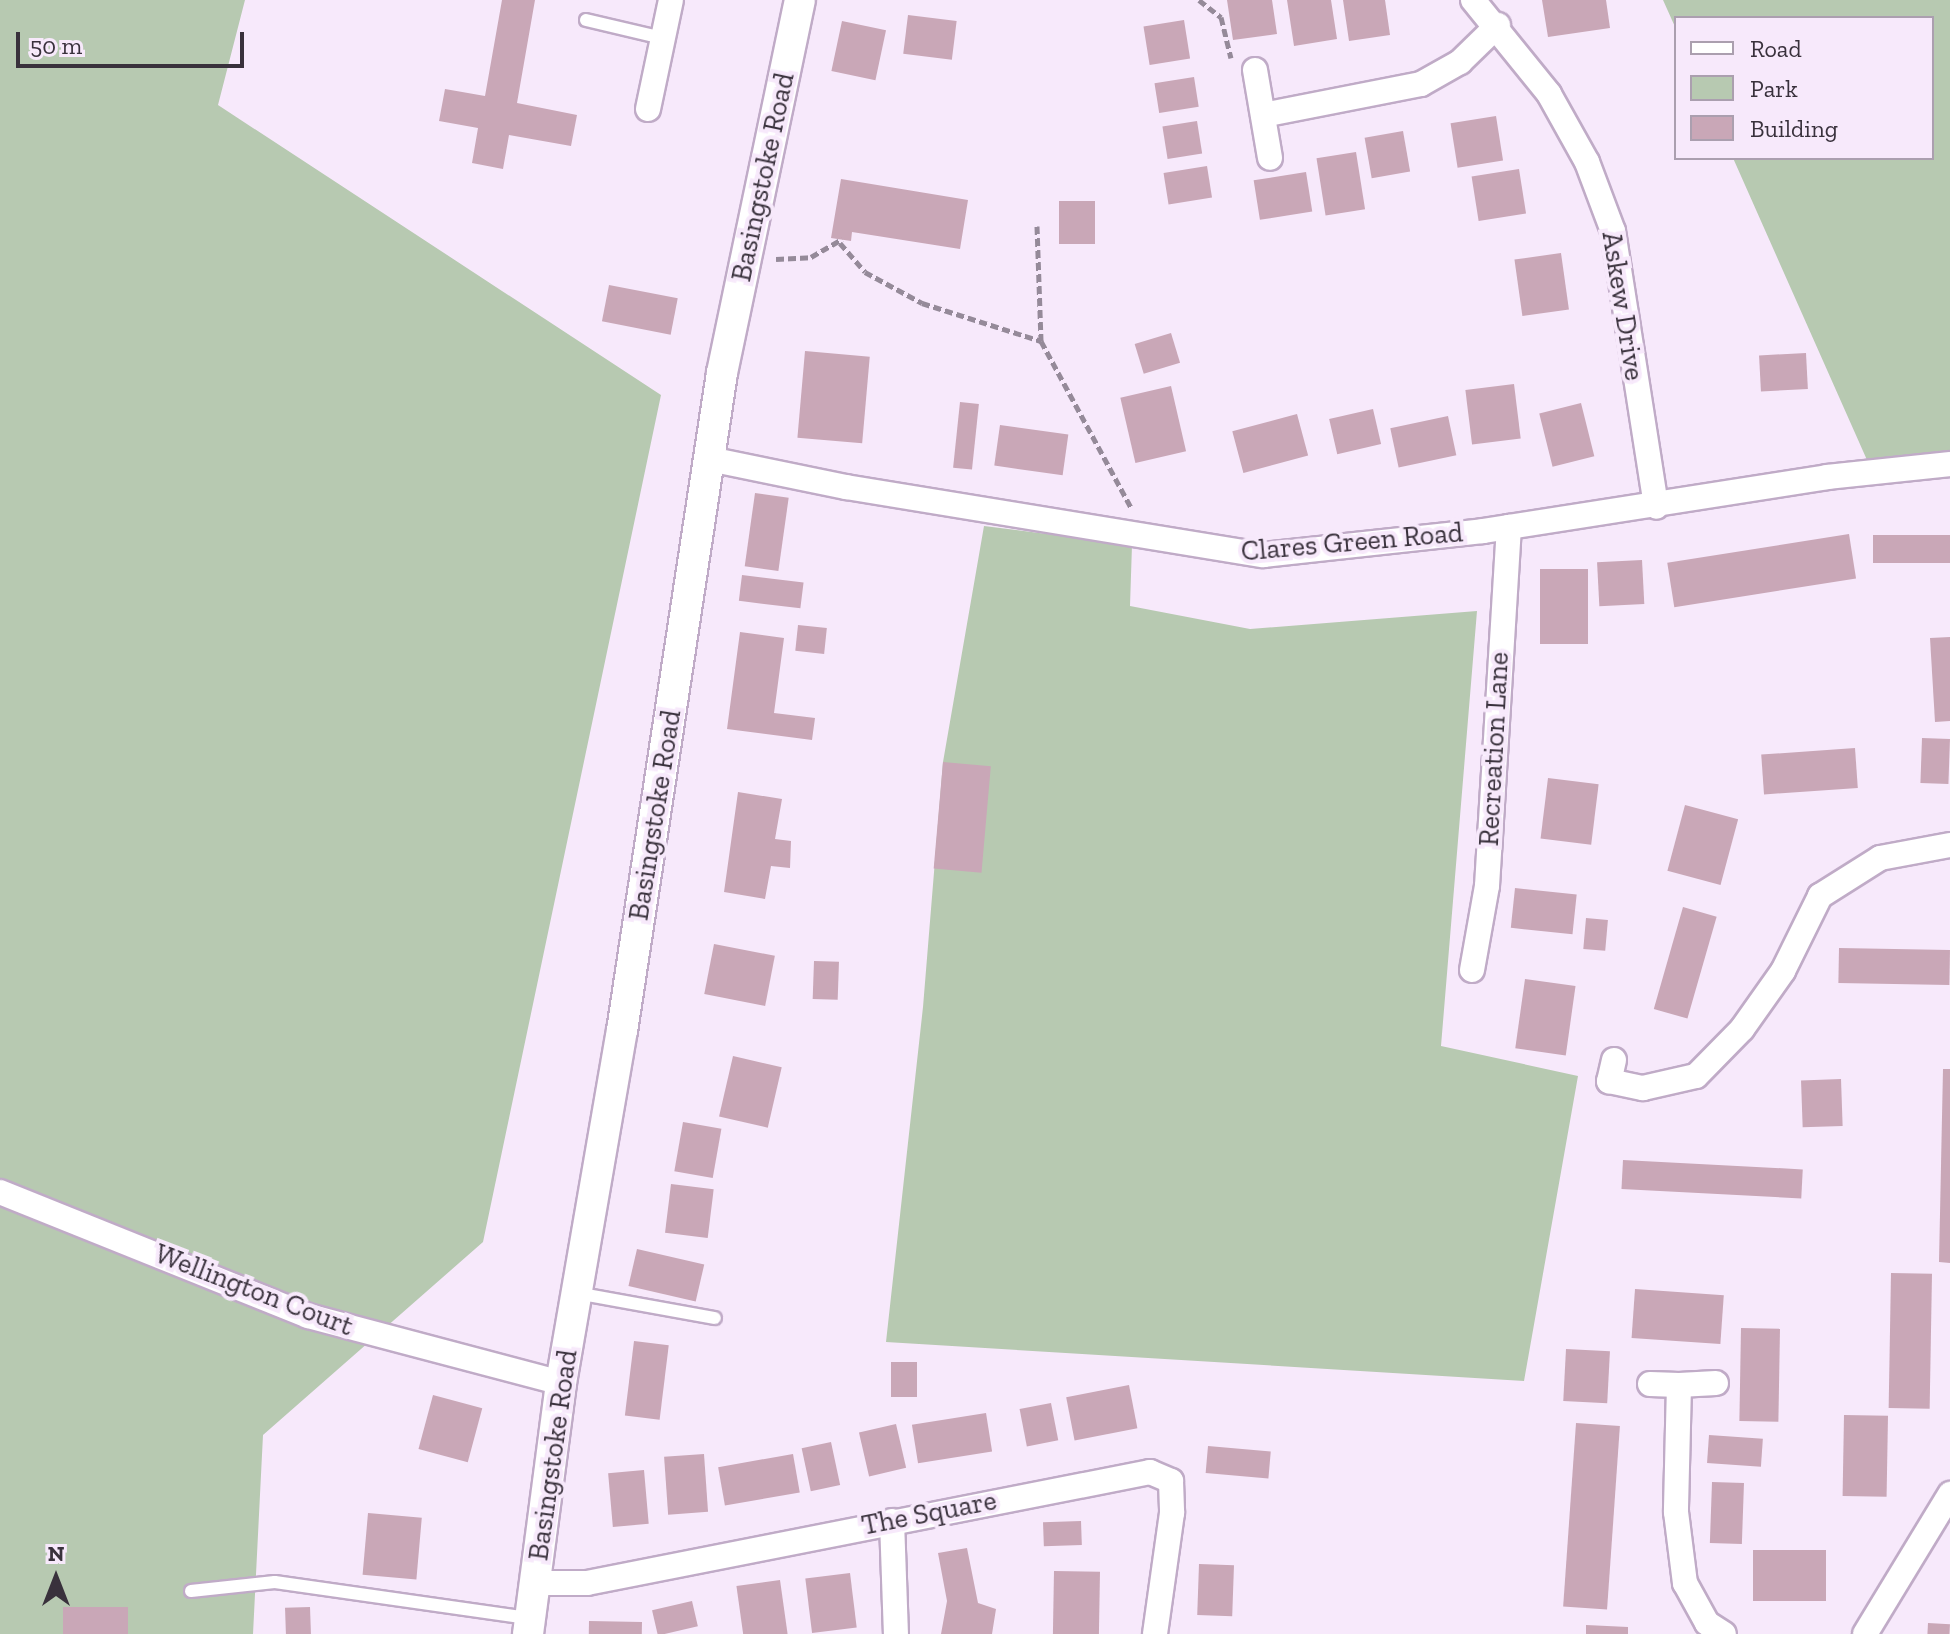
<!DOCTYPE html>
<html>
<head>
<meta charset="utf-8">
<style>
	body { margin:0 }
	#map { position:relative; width:1950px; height:1634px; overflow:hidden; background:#f7e9fb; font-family:"Zilla Slab",serif }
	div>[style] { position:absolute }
	.green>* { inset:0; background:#b7c9b1 }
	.building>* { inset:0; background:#c9a7b7; transform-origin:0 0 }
	.path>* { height:5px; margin-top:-2.5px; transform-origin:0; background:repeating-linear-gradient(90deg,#958a99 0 8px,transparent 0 12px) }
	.roads { filter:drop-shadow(2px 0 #c0abc7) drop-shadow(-2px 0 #c0abc7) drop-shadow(0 2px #c0abc7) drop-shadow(0 -2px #c0abc7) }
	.service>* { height:12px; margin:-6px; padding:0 6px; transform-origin:6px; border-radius:6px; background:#fff }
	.minor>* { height:24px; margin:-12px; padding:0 12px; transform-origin:12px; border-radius:12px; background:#fff }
	.tertiary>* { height:30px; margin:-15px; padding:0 15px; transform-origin:15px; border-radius:15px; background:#fff }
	span { translate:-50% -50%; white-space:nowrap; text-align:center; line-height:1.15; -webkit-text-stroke:8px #f7e9fb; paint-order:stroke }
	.street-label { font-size:28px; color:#39313c }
	.legend { position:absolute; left:1674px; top:16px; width:260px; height:144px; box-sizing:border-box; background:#f7e9fb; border:2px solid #ab9faf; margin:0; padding:10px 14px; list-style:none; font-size:24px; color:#39313c }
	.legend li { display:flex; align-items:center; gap:16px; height:40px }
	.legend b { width:40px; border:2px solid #ab9faf }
	.north { position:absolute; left:16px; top:1538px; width:80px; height:80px; -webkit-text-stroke:6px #f7e9fb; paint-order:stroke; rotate:0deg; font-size:22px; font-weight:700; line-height:32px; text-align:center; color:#39313c }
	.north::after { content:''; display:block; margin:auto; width:28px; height:36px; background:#39313c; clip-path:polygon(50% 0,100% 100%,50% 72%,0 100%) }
	.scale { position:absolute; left:16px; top:32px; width:228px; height:36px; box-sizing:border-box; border:4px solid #39313c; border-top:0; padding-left:10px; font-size:24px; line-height:28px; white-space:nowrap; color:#39313c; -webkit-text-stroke:6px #f7e9fb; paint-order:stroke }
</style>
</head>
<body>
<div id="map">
	<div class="green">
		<div style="clip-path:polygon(0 0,245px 0,218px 105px,661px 395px,483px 1242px,263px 1435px,253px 1634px,0 1634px)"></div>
		<div style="clip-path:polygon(1663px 0,1950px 0,1950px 453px,1867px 460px,1733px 158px,1932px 158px,1932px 18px,1676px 18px,1676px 29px)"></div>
		<div style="clip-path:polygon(984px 526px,1132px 545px,1130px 606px,1250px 629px,1477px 611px,1441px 1046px,1578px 1076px,1524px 1381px,886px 1342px,923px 1007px,943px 762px)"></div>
	</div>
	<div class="building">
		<div style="clip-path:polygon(502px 0,535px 0,517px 103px,577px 115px,571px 146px,509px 135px,503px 169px,472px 163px,478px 128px,439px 121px,445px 89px,485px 96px)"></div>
		<div style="clip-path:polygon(1227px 0,1272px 0,1277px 34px,1233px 40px)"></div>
		<div style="clip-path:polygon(1287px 0,1331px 0,1337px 39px,1294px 46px)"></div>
		<div style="clip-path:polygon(1343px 0,1385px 0,1390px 35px,1349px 41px)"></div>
		<div style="clip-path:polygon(1542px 0,1606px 0,1610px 28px,1548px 37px)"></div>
		<div style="left:908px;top:15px;width:49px;height:39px;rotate:7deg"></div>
		<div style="left:1184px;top:20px;width:39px;height:41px;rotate:81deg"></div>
		<div style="left:842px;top:21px;width:45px;height:51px;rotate:12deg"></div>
		<div style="left:1194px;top:77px;width:30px;height:40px;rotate:81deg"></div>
		<div style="left:1496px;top:116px;width:45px;height:46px;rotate:81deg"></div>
		<div style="left:1197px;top:121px;width:33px;height:35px;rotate:81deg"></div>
		<div style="left:1403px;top:131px;width:41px;height:39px;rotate:80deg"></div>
		<div style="left:1356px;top:152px;width:58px;height:40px;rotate:81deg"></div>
		<div style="left:1207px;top:166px;width:32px;height:44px;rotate:81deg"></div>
		<div style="left:1519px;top:169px;width:45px;height:48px;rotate:81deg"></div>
		<div style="left:1306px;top:172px;width:40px;height:53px;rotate:81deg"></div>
		<div style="clip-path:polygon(841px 179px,968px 200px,960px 249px,852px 232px,851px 241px,831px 238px)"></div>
		<div style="left:1059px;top:201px;width:36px;height:43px"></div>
		<div style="left:1561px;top:253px;width:57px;height:47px;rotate:82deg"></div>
		<div style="left:609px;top:285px;width:70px;height:37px;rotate:11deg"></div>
		<div style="left:1171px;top:333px;width:31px;height:38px;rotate:73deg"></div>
		<div style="left:805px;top:351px;width:65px;height:87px;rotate:5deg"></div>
		<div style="left:1806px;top:353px;width:36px;height:47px;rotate:87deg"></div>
		<div style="left:1514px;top:384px;width:55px;height:49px;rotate:83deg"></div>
		<div style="left:1171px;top:386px;width:67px;height:52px;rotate:77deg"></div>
		<div style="left:960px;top:402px;width:19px;height:66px;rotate:6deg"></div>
		<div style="left:1581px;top:403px;width:55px;height:43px;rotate:76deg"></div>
		<div style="left:1373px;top:409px;width:36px;height:45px;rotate:77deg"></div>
		<div style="left:1297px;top:414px;width:43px;height:67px;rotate:75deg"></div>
		<div style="left:1448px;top:416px;width:40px;height:59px;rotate:78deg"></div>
		<div style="left:1000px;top:425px;width:69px;height:41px;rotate:8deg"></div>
		<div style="left:755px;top:493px;width:34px;height:74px;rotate:8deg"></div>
		<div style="left:1849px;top:534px;width:45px;height:184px;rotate:81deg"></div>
		<div style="left:1950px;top:535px;width:28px;height:77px;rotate:90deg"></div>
		<div style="left:1642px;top:560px;width:44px;height:45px;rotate:87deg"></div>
		<div style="left:1540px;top:569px;width:48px;height:75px"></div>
		<div style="left:742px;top:575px;width:62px;height:26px;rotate:7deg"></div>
		<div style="left:798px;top:625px;width:29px;height:26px;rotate:6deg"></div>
		<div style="clip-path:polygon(740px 632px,784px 638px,774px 713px,815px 718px,812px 740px,727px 729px)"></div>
		<div style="clip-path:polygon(1950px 637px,1950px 721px,1935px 722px,1930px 638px)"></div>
		<div style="left:1922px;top:738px;width:28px;height:45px;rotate:2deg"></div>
		<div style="left:1855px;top:748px;width:40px;height:94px;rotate:86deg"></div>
		<div style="left:943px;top:762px;width:48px;height:107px;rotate:5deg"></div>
		<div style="left:1548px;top:778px;width:51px;height:61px;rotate:7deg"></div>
		<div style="clip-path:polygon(738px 792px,782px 799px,775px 839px,791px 841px,790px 868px,771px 866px,765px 899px,724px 892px)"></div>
		<div style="left:1685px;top:805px;width:55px;height:68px;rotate:15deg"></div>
		<div style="left:1515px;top:888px;width:62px;height:40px;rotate:6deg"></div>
		<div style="left:1683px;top:907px;width:35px;height:106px;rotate:16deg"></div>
		<div style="left:1586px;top:918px;width:22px;height:31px;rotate:5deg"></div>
		<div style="left:714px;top:944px;width:62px;height:51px;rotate:11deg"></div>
		<div style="left:1839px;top:948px;width:111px;height:35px;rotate:1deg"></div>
		<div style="left:814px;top:961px;width:25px;height:38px;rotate:2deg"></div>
		<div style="left:1525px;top:979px;width:51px;height:70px;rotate:8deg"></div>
		<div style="left:733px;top:1056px;width:50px;height:62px;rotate:13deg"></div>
		<div style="clip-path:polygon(1943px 1069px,1950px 1069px,1950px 1263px,1939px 1262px)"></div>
		<div style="left:1841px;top:1079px;width:47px;height:40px;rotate:88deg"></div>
		<div style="left:683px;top:1122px;width:39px;height:50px;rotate:10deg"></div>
		<div style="left:1623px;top:1160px;width:180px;height:29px;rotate:3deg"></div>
		<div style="left:671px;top:1184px;width:43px;height:49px;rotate:7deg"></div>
		<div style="left:637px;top:1249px;width:69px;height:38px;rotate:13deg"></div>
		<div style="left:1891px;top:1273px;width:41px;height:135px;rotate:1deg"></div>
		<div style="left:1635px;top:1289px;width:89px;height:49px;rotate:4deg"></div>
		<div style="left:1741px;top:1328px;width:39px;height:93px;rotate:1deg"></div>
		<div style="left:634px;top:1341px;width:35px;height:75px;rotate:7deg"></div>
		<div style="left:1566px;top:1349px;width:44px;height:52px;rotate:3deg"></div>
		<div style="left:891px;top:1362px;width:26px;height:35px"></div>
		<div style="left:1129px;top:1385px;width:44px;height:64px;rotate:79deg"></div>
		<div style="left:433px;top:1395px;width:51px;height:56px;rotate:15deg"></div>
		<div style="left:1051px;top:1403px;width:38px;height:32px;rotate:79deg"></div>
		<div style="left:986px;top:1413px;width:39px;height:75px;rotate:81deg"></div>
		<div style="left:1844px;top:1415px;width:44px;height:81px;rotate:1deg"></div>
		<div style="left:1576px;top:1423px;width:44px;height:184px;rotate:4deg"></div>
		<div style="left:896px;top:1424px;width:45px;height:38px;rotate:77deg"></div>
		<div style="left:1709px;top:1435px;width:54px;height:28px;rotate:4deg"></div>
		<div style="left:831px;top:1442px;width:44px;height:30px;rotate:78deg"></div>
		<div style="left:1208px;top:1446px;width:63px;height:27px;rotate:5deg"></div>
		<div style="left:704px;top:1454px;width:58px;height:40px;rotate:86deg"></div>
		<div style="left:793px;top:1454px;width:39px;height:76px;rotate:80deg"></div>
		<div style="left:644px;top:1470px;width:54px;height:36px;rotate:85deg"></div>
		<div style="left:1712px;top:1482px;width:32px;height:61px;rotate:2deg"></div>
		<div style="left:368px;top:1513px;width:54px;height:62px;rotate:5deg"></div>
		<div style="left:1081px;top:1521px;width:24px;height:38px;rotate:88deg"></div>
		<div style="clip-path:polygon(967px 1548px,978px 1603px,996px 1609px,992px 1634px,941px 1634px,947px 1601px,938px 1553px)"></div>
		<div style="left:1753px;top:1550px;width:73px;height:51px"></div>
		<div style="left:1199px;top:1564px;width:35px;height:51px;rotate:2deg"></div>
		<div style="left:1054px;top:1571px;width:46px;height:63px;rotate:1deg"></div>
		<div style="left:850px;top:1573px;width:55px;height:45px;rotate:83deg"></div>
		<div style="left:780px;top:1580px;width:55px;height:44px;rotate:82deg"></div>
		<div style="left:692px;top:1601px;width:26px;height:41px;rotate:77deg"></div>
		<div style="left:63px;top:1607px;width:65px;height:27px"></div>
		<div style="left:310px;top:1607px;width:27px;height:25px;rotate:88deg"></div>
		<div style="left:589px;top:1621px;width:53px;height:13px;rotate:1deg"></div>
		<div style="left:1928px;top:1623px;width:22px;height:11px;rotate:3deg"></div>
		<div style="clip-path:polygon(1586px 1625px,1628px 1627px,1628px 1634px,1586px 1634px)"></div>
	</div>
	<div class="path">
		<div style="left:1199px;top:0;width:28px;rotate:38deg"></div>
		<div style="left:1221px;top:17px;width:42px;rotate:76.3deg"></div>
		<div style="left:1037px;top:226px;width:115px;rotate:88deg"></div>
		<div style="left:1041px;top:341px;width:191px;rotate:61.6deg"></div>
		<div style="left:840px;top:243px;width:38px;rotate:49deg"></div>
		<div style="left:865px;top:272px;width:65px;rotate:28.5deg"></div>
		<div style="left:922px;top:303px;width:125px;rotate:17.7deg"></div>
		<div style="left:776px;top:259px;width:35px;rotate:-3deg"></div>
		<div style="left:811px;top:257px;width:36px;rotate:-30deg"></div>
	</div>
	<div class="roads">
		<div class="service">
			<div style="left:586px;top:20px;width:79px;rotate:13.2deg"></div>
			<div style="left:576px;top:1293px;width:141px;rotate:10.2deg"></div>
			<div style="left:191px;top:1591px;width:84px;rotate:-6.1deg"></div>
			<div style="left:275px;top:1582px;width:257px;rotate:8.1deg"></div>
		</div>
		<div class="minor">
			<div style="left:1473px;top:0;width:121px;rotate:51deg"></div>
			<div style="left:1549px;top:94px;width:78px;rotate:60.8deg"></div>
			<div style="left:1587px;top:162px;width:74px;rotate:69.4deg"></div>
			<div style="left:1613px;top:231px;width:279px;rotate:81.1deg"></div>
			<div style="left:1255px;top:70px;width:89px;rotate:80.3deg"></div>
			<div style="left:648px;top:109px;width:111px;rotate:-78.1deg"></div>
			<div style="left:1263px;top:115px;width:161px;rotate:-11.1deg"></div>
			<div style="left:1421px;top:84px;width:45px;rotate:-29.4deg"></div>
			<div style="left:1460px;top:62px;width:53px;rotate:-44.2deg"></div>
			<div style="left:709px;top:459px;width:140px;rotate:11.6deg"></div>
			<div style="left:846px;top:487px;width:423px;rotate:9.3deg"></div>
			<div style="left:1263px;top:555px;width:221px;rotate:-6.2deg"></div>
			<div style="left:1483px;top:531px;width:348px;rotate:-8.9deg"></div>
			<div style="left:1827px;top:477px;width:124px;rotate:-6deg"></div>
			<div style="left:1472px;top:970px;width:85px;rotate:-79.9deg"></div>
			<div style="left:1487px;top:886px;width:360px;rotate:-86.5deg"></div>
			<div style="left:1614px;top:1060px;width:22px;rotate:103deg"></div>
			<div style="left:1609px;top:1081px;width:35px;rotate:12deg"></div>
			<div style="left:1643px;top:1088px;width:54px;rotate:-12.8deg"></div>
			<div style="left:1696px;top:1076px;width:66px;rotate:-45.6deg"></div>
			<div style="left:1742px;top:1029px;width:71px;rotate:-54.7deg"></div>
			<div style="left:1783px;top:971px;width:84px;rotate:-63.7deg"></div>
			<div style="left:1820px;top:896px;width:71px;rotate:-32.3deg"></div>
			<div style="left:1880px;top:858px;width:71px;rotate:-10.5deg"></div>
			<div style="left:0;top:1192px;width:332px;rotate:21.9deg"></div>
			<div style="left:308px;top:1316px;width:262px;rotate:14.8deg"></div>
			<div style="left:1650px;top:1384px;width:29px;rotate:2deg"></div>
			<div style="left:1679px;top:1385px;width:127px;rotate:91.4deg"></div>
			<div style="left:1676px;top:1512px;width:72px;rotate:82.8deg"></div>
			<div style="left:1685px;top:1583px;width:46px;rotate:61.2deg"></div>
			<div style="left:1707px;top:1623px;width:20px;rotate:33deg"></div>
			<div style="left:1679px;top:1385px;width:37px;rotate:-3deg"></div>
			<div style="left:892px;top:1521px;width:113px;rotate:88deg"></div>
			<div style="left:535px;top:1583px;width:52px"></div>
			<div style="left:587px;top:1583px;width:574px;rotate:-11.15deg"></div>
			<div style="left:1150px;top:1472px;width:23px;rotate:23deg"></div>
			<div style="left:1171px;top:1481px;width:32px;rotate:88deg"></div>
			<div style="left:1172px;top:1513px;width:122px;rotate:98deg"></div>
			<div style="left:1865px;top:1634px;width:164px;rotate:-58.7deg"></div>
		</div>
		<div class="tertiary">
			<div style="left:528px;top:1634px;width:253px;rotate:-82.5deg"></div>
			<div style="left:561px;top:1383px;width:357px;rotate:-80.2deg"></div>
			<div style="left:622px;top:1031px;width:666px;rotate:-81.36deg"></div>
			<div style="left:722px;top:373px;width:381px;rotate:-78.2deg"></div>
		</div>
	</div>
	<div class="street-label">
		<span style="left:763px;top:177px;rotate:-78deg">Basingstoke Road</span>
		<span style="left:1623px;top:306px;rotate:81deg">Askew Drive</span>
		<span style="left:1352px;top:542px;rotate:-5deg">Clares Green Road</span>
		<span style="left:1494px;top:749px;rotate:-87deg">Recreation Lane</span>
		<span style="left:655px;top:815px;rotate:-81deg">Basingstoke Road</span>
		<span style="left:254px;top:1290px;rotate:21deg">Wellington Court</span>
		<span style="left:553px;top:1455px;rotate:-82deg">Basingstoke Road</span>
		<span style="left:929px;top:1513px;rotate:-11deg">The Square</span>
	</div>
	<ul class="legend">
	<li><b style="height:10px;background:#fff"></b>Road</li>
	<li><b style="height:22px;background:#b7c9b1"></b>Park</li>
	<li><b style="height:22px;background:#c9a7b7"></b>Building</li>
	</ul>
	<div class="north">N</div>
	<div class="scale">50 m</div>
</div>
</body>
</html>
